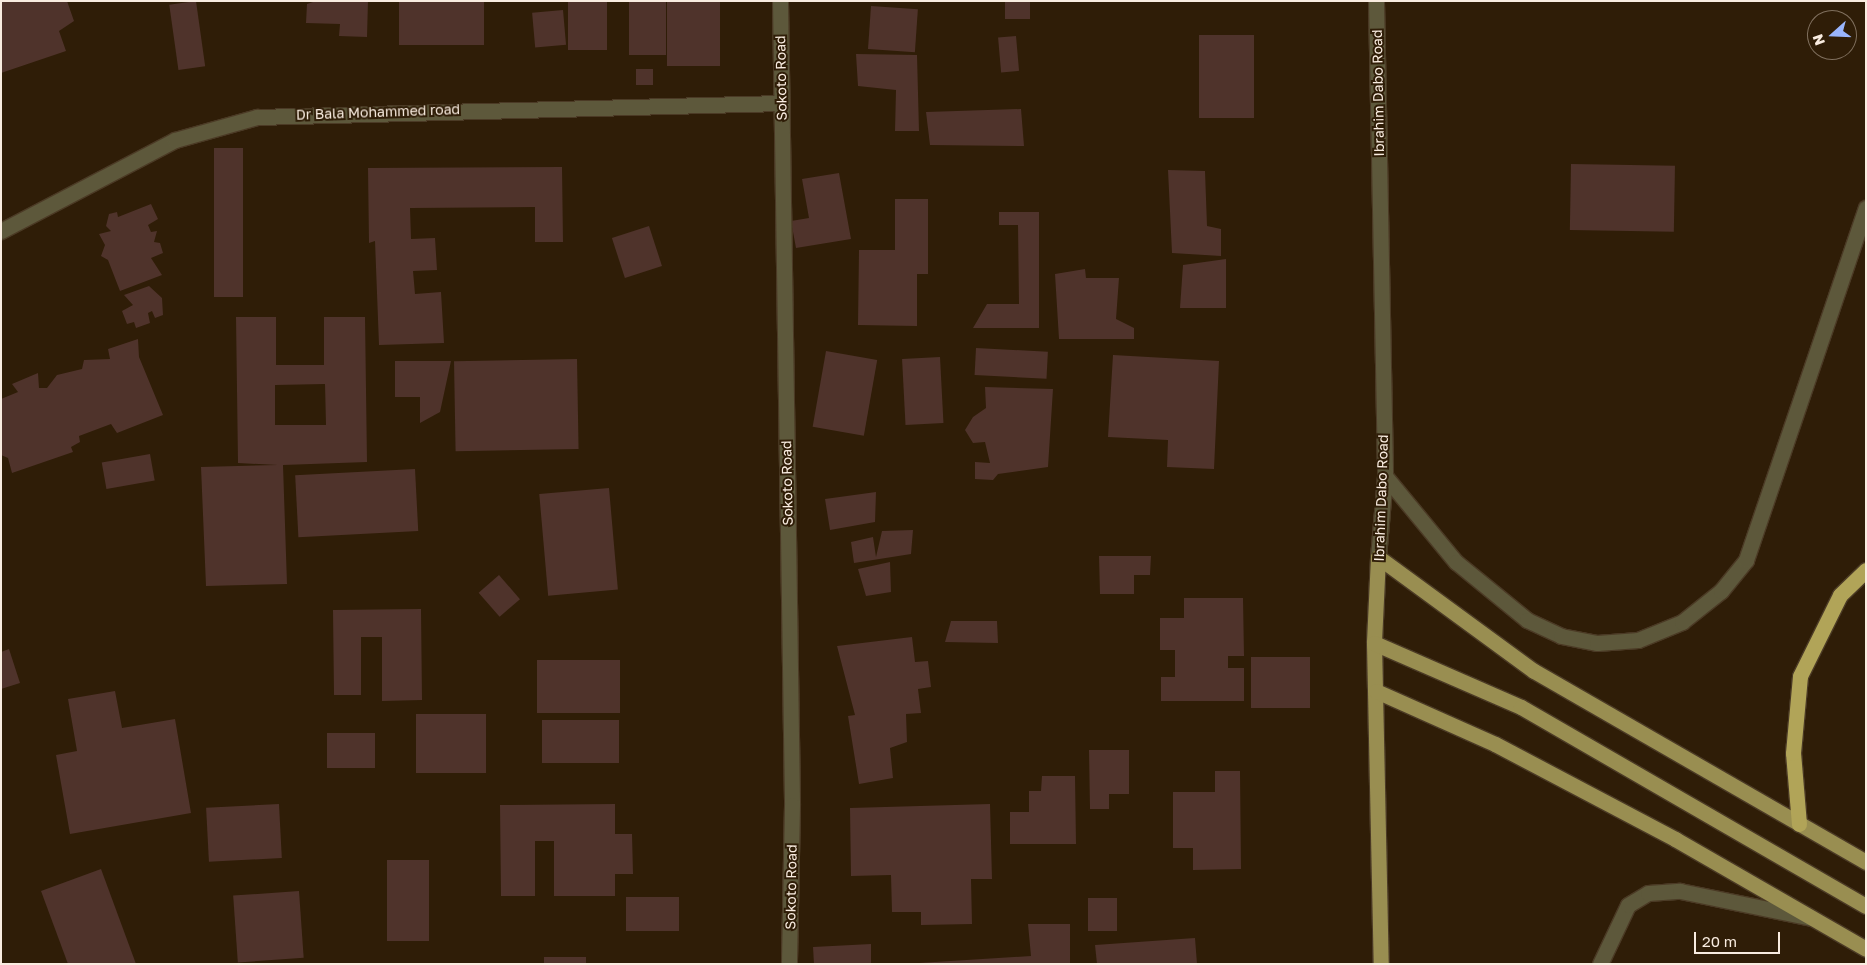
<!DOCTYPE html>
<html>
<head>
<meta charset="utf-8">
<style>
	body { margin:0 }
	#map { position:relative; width:1867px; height:965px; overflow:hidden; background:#2f1d07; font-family:"Golos Text",sans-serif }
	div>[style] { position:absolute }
	.building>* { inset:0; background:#4f332b; transform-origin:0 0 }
	.roads { filter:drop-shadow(1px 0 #4b3a25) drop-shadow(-1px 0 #4b3a25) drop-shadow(0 1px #4b3a25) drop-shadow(0 -1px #4b3a25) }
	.minor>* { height:15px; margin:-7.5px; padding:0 7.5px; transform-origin:7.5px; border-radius:7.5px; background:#5d583b }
	.major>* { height:15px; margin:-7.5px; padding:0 7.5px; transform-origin:7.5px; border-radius:7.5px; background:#998e51 }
	.highway>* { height:15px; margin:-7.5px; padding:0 7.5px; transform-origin:7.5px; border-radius:7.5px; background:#b1a458 }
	span { translate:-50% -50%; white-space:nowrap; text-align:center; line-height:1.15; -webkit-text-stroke:4px #2f1d07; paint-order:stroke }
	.street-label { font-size:14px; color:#f9ece0 }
	.frame { position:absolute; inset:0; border:2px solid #f9ece0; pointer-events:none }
	.north { position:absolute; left:1807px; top:10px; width:50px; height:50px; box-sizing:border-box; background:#2f1d07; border:1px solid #80705e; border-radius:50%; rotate:250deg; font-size:14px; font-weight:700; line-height:20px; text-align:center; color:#f9ece0 }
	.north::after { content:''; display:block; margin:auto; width:18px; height:22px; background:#99b5fd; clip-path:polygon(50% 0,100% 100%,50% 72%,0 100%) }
	.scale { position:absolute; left:1694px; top:932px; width:86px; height:22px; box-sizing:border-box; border:2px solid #f9ece0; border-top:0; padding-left:6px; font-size:15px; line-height:18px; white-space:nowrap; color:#f9ece0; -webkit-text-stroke:4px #2f1d07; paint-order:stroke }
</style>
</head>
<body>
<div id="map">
	<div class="building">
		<div style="clip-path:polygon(1px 1px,67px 1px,74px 21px,59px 31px,66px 51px,1px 73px)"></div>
		<div style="left:196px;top:1px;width:66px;height:27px;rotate:82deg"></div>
		<div style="clip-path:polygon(316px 1px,368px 1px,367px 37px,339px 36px,340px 24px,306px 23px,307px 4px)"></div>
		<div style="left:399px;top:1px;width:85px;height:44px"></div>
		<div style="left:568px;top:1px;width:39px;height:49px"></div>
		<div style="left:629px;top:1px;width:37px;height:54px"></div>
		<div style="left:667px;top:1px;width:53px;height:65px"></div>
		<div style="left:1005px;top:1px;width:25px;height:18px"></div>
		<div style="left:871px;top:6px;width:47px;height:43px;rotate:4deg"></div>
		<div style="left:563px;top:10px;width:35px;height:31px;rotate:85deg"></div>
		<div style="left:1199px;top:35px;width:55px;height:83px"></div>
		<div style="left:1016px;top:36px;width:35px;height:18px;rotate:85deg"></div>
		<div style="clip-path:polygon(856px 54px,917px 55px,919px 131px,895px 131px,896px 90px,858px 86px)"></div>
		<div style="left:636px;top:69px;width:17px;height:16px"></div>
		<div style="clip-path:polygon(1021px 109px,1024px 146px,930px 145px,926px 112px)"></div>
		<div style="left:214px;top:148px;width:29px;height:149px"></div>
		<div style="left:1571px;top:164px;width:104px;height:66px;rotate:1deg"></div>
		<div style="clip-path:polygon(562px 167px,563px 242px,535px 242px,535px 207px,410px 208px,411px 239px,435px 238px,437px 270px,413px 271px,415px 294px,441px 292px,444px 343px,379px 345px,375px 241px,369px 243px,368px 168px)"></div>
		<div style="clip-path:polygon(1168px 170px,1205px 171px,1207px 226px,1221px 229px,1221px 256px,1172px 253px)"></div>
		<div style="clip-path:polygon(839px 173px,851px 239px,796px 248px,791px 221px,809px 218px,802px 179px)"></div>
		<div style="clip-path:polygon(895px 199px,928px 199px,928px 274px,917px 274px,917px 326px,858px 325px,859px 250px,895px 250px)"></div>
		<div style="clip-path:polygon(151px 204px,158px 219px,148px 225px,151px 232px,157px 231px,154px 242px,160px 243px,163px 253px,151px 258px,162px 275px,120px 291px,108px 260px,101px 256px,105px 245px,99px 234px,111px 231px,106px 226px,109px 214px,117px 212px,118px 217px)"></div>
		<div style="clip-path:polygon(999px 212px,1039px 212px,1039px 328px,973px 328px,987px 304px,1019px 304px,1018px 225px,999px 225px)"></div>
		<div style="left:649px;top:226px;width:42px;height:39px;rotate:72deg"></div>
		<div style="clip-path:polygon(1226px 259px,1226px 308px,1180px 308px,1183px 265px)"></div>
		<div style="clip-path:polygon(1085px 269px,1086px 278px,1119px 278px,1116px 319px,1134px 328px,1134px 339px,1059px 339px,1055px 274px)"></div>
		<div style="clip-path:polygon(149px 286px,162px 298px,163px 315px,155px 318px,152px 311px,148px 313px,150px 323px,136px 328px,134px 322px,127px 324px,122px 311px,133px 305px,124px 295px)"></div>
		<div style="clip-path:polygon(evenodd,236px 317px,276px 317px,276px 365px,324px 365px,324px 317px,365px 317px,367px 462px,283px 465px,287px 584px,206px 586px,201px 467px,278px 465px,238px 463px,236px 317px,325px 384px,326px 425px,275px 425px,275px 385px,325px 384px)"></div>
		<div style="clip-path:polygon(138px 339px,139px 357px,163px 415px,117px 433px,111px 424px,79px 436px,80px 442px,71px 447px,73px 452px,12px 473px,8px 458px,1px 455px,1px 399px,18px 392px,12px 384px,38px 373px,39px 388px,47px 388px,57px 375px,82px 369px,84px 360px,110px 359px,108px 349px)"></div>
		<div style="left:976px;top:348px;width:72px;height:27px;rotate:3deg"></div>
		<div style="left:826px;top:351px;width:52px;height:77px;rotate:10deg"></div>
		<div style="clip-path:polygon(1113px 355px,1219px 361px,1214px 469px,1167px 467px,1168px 440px,1108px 437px)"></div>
		<div style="left:940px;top:357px;width:66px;height:38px;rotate:87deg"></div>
		<div style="left:577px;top:359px;width:90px;height:123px;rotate:89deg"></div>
		<div style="clip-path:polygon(395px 361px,451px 361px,440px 412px,420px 423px,420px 397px,395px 397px)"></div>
		<div style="clip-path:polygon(985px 387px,1053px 389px,1048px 467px,998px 474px,993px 480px,975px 479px,975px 462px,990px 463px,985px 442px,973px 443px,965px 430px,973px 417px,986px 408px)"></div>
		<div style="left:150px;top:454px;width:27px;height:49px;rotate:80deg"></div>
		<div style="left:415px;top:469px;width:62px;height:120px;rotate:87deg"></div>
		<div style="left:609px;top:488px;width:102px;height:70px;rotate:85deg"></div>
		<div style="clip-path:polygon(876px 492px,875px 522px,830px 530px,825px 499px)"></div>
		<div style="clip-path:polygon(913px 530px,911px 554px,854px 563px,851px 542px,873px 537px,876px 557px,882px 531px)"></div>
		<div style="clip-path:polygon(1099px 556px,1151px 556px,1150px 575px,1134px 575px,1134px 594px,1100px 594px)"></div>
		<div style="clip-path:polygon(890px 562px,891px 592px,866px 596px,858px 569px)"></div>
		<div style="left:499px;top:575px;width:32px;height:27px;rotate:49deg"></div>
		<div style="clip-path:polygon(1184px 598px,1243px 598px,1244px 656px,1228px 656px,1228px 668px,1244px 668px,1244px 701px,1161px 701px,1161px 677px,1175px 677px,1175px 650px,1160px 650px,1160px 618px,1184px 618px)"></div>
		<div style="clip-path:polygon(421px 609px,422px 700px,382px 701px,382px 637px,361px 637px,361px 695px,334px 695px,333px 610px)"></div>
		<div style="clip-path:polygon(951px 621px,997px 621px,998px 643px,945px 642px)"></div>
		<div style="clip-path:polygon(912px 637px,915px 662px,928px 661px,931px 687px,918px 689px,921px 713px,906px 714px,907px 742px,890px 748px,893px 778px,859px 784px,848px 716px,855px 715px,837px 646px)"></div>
		<div style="clip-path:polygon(9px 649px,20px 683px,1px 689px,1px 652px)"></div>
		<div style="left:1251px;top:657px;width:59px;height:51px"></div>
		<div style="left:537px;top:660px;width:83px;height:53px"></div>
		<div style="clip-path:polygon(115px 691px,122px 728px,175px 719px,191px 813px,70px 834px,56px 755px,77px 751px,68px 699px)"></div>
		<div style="left:416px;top:714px;width:70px;height:59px"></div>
		<div style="left:619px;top:720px;width:43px;height:77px;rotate:90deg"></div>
		<div style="left:375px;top:733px;width:35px;height:48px;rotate:90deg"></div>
		<div style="clip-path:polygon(1089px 750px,1129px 750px,1129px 794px,1109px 794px,1109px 809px,1090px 809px)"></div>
		<div style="clip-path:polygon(1215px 771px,1240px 771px,1241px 869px,1193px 870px,1193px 848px,1173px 848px,1173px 792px,1215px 792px)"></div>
		<div style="clip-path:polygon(1042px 776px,1075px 776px,1076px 844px,1010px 844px,1010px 812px,1029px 812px,1029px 791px,1041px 791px)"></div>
		<div style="left:279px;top:804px;width:54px;height:73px;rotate:87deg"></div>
		<div style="clip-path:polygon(615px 804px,615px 834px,632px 834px,633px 874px,615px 874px,615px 896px,554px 896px,554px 841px,535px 841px,535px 896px,501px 896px,500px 805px)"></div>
		<div style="clip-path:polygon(990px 804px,992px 879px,971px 879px,972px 924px,921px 925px,921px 912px,892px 912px,891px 875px,851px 876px,850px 808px)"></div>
		<div style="left:387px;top:860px;width:42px;height:81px"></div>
		<div style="clip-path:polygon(101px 869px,136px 964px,68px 964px,41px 891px)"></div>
		<div style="left:299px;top:891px;width:67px;height:66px;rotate:86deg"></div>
		<div style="left:679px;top:897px;width:34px;height:53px;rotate:90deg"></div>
		<div style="left:1088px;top:898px;width:29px;height:33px"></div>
		<div style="clip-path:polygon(1028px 924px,1070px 924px,1070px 964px,903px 964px,1031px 956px)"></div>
		<div style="clip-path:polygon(1195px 938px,1197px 964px,1097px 964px,1095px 945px)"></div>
		<div style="clip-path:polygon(871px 944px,871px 964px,814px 964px,813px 947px)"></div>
		<div style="left:544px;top:957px;width:42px;height:7px"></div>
	</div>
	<div class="roads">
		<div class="minor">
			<div style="left:780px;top:1px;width:804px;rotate:89.14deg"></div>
			<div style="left:792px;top:805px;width:159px;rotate:91.1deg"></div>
			<div style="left:1376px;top:1px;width:475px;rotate:88.9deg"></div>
			<div style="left:1385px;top:476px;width:81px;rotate:94.9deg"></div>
			<div style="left:1px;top:231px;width:196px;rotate:-27.6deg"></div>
			<div style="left:175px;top:140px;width:85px;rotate:-15.7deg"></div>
			<div style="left:257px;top:117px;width:524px;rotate:-1.53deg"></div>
			<div style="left:1385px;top:476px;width:112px;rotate:50.5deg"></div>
			<div style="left:1456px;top:562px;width:92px;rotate:39.2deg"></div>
			<div style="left:1527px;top:620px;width:38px;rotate:25deg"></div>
			<div style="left:1561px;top:636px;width:37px;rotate:11deg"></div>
			<div style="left:1597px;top:643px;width:41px;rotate:-4.2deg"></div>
			<div style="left:1638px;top:640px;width:48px;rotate:-22.2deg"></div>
			<div style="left:1682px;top:622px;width:50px;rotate:-38.5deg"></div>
			<div style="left:1721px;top:591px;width:40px;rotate:-51deg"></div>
			<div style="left:1746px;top:560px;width:372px;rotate:-71.2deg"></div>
			<div style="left:1600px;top:964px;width:65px;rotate:-64.6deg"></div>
			<div style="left:1628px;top:905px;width:23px;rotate:-31deg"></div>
			<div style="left:1648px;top:893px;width:32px;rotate:-4deg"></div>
			<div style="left:1680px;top:891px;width:134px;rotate:11.6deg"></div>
		</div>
		<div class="major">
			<div style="left:1378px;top:557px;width:193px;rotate:36.2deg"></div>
			<div style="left:1534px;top:671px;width:383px;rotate:29.9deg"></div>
			<div style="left:1378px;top:557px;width:86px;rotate:92.7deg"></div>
			<div style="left:1374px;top:643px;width:321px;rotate:88.8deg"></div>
			<div style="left:1374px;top:643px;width:160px;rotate:23.5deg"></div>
			<div style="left:1521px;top:707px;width:398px;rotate:30deg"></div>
			<div style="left:1376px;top:691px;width:130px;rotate:24deg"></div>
			<div style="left:1495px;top:744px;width:204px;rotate:27.8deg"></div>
			<div style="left:1675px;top:839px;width:220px;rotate:29.9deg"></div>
		</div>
		<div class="highway">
			<div style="left:1799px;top:824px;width:71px;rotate:-94.8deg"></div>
			<div style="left:1793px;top:753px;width:77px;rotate:-84.8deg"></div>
			<div style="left:1800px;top:676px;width:90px;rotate:-63.7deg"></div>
			<div style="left:1840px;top:595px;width:36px;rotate:-44deg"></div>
		</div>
	</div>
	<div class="street-label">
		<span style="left:781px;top:78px;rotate:-91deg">Sokoto Road</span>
		<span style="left:1378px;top:93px;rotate:-91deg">Ibrahim Dabo Road</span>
		<span style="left:378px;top:112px;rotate:-2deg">Dr Bala Mohammed road</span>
		<span style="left:787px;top:483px;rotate:-91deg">Sokoto Road</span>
		<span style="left:1381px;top:498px;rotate:-88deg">Ibrahim Dabo Road</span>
		<span style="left:791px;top:887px;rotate:-89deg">Sokoto Road</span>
	</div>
	<div class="frame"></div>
	<div class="north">N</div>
	<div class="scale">20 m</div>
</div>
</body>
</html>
